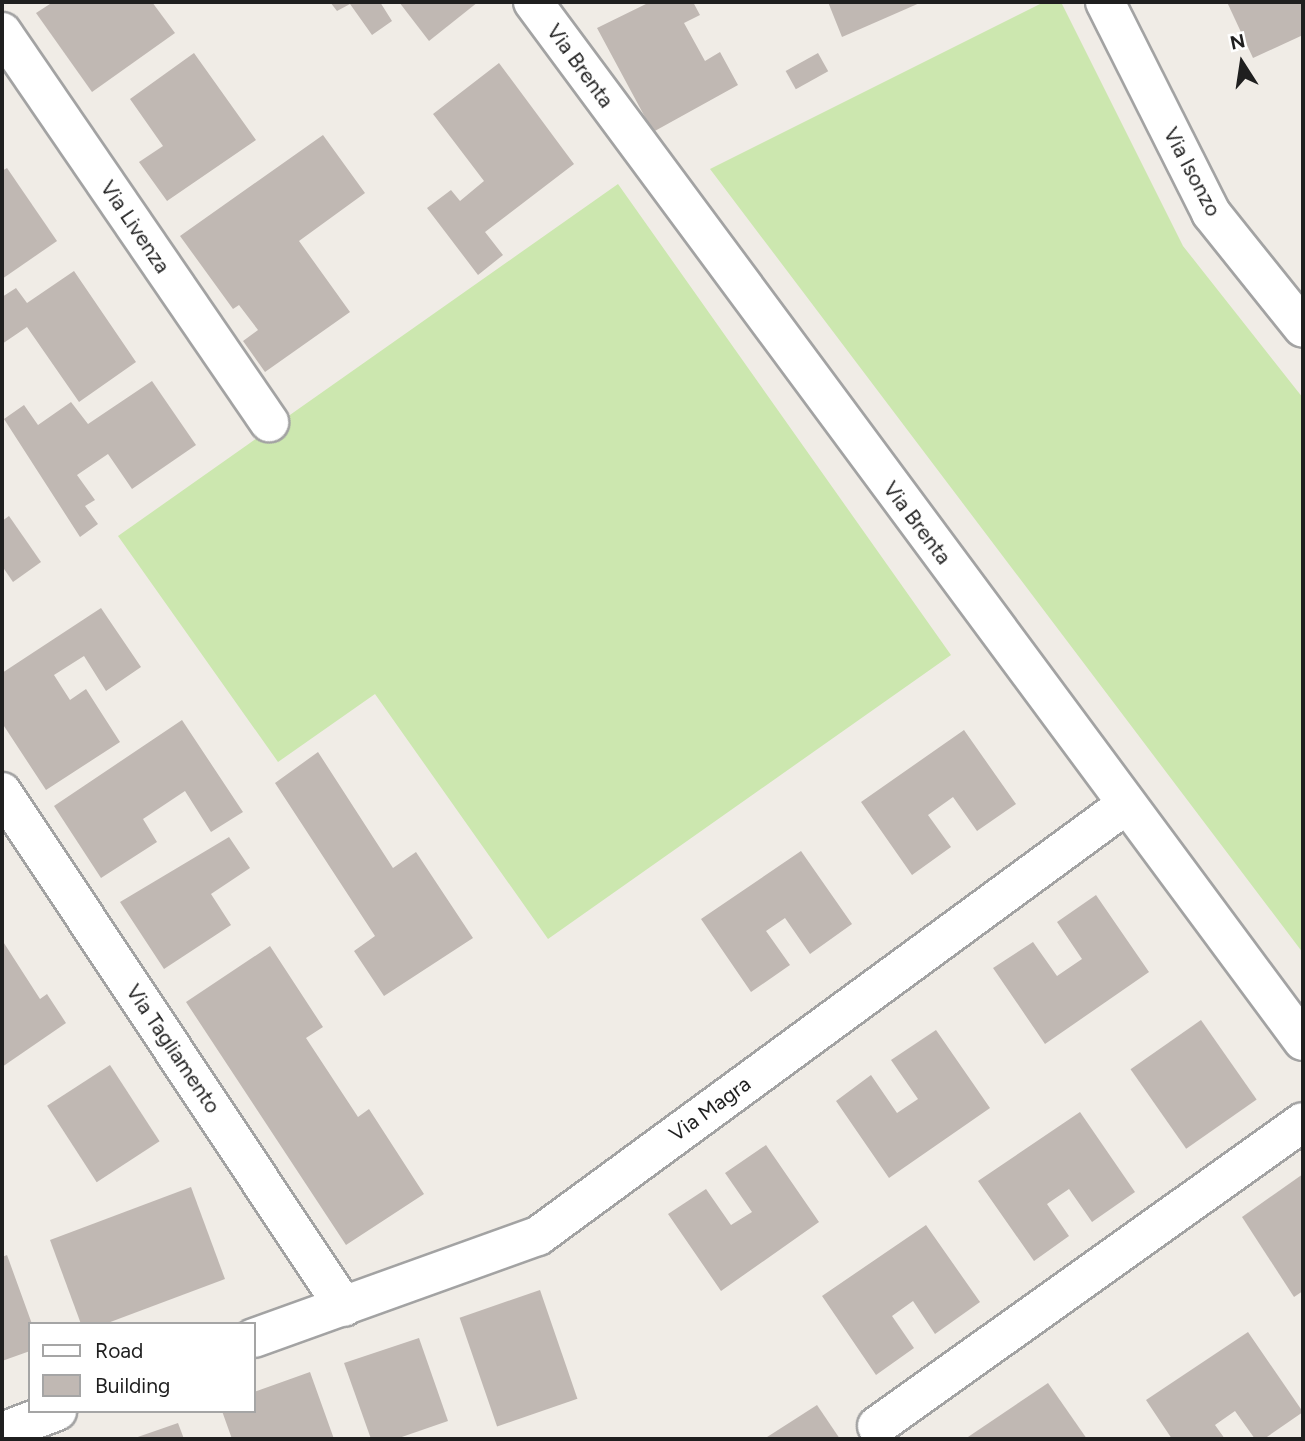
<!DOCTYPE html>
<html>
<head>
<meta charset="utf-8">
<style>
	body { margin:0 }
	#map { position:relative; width:1305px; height:1441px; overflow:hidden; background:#f0ece6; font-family:Figtree,sans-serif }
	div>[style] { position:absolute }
	.grass>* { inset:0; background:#cce7af }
	.building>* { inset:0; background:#c0b8b3; transform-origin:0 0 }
	.roads { filter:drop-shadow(2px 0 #a3a3a3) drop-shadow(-2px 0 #a3a3a3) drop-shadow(0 2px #a3a3a3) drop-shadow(0 -2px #a3a3a3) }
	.minor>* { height:38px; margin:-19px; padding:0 19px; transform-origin:19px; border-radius:19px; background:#fff }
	span { translate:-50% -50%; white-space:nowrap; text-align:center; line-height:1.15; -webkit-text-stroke:5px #fff; paint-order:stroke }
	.street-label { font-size:21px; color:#1f1f1f }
	.frame { position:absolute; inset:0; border:4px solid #1f1f1f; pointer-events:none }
	.legend { position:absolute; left:28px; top:1322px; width:228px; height:91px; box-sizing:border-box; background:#fff; border:2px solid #a5a5a5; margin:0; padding:9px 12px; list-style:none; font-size:21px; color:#1f1f1f }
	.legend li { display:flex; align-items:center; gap:14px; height:35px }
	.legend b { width:35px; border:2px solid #a5a5a5 }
	.north { position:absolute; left:1207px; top:28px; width:70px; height:70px; -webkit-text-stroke:5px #fff; paint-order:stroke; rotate:348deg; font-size:19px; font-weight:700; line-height:28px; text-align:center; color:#1f1f1f }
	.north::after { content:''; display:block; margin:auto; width:24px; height:32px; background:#1f1f1f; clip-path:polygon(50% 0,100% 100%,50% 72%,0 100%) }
</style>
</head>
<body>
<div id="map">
	<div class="grass">
		<div style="clip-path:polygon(1044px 2px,1061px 2px,1183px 246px,1303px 398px,1303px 953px,710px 169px)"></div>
		<div style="clip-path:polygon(618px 184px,951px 655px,548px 939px,375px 694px,278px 762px,118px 536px)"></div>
	</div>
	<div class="building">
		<div style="clip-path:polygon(53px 2px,152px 2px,175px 33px,92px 92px,36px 13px)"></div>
		<div style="clip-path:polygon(330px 2px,380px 2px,392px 21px,372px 35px,350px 4px,337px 11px)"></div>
		<div style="clip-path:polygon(399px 2px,478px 2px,429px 41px)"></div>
		<div style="clip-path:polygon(650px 2px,693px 2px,700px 15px,684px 23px,705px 61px,720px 52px,738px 85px,653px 132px,597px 28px)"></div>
		<div style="clip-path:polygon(828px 2px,922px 2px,842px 37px)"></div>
		<div style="clip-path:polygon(1227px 2px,1303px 2px,1303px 35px,1253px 58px)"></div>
		<div style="clip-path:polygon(194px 53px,256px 140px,167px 201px,139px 162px,163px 146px,130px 99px)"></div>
		<div style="left:818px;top:53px;width:21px;height:37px;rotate:61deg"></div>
		<div style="clip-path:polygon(499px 63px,574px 164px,485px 232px,503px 255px,478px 275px,427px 208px,451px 190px,460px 201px,484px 181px,433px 114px)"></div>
		<div style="clip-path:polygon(323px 135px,365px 193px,299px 241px,350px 312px,265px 372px,243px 341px,258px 330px,239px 305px,233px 309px,180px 236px)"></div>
		<div style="clip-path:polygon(7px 168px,57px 241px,2px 279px,2px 171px)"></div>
		<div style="clip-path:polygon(74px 271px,136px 362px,79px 402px,27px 327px,2px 344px,2px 297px,16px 288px,27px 303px)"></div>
		<div style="clip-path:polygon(152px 381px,196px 445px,132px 489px,108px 454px,77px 475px,95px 500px,85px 506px,98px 524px,80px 537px,4px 419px,24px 405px,38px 425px,71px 402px,88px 424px)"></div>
		<div style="clip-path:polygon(9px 516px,41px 562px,13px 582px,2px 566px,2px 521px)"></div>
		<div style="clip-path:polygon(101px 608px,141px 667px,106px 691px,84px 656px,54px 675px,70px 700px,86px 689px,120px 742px,46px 790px,2px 723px,2px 673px)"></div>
		<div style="clip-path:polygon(182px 720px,243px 812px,211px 832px,185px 791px,143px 819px,157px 842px,101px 878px,54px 806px)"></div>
		<div style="clip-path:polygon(964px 730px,1016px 804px,977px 831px,953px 797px,928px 815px,951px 847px,912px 875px,861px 802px)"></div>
		<div style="clip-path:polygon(318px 752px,393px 868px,416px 852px,473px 938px,384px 996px,354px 951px,375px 936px,275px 783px)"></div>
		<div style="clip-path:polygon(229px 837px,250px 868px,211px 894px,231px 925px,164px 969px,120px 902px)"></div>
		<div style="clip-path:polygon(801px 851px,852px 924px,810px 954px,785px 918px,766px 931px,790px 965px,751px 992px,701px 919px)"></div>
		<div style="clip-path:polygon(1096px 895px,1149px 972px,1045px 1044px,993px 968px,1033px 942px,1057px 976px,1082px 959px,1057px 922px)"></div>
		<div style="clip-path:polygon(2px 940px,40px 999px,47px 994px,66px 1023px,2px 1067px)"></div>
		<div style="clip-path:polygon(270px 946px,323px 1027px,306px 1038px,358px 1117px,369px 1109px,424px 1194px,346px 1245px,186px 1002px)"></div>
		<div style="left:1201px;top:1020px;width:97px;height:86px;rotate:55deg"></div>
		<div style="clip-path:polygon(936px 1030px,990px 1108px,889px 1178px,836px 1101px,871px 1075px,897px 1113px,918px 1099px,891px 1060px)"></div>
		<div style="left:110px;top:1065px;width:91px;height:75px;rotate:57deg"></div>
		<div style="clip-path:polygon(1080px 1112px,1135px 1192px,1092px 1222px,1069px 1189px,1047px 1204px,1069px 1236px,1034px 1261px,978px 1181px)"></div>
		<div style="clip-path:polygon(766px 1145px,819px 1222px,721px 1291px,668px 1214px,706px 1189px,731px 1225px,752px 1212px,725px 1173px)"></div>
		<div style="clip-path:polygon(1303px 1174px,1303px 1291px,1294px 1297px,1242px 1217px)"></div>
		<div style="clip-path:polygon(191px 1187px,225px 1279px,105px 1324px,81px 1324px,50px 1240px)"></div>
		<div style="clip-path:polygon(926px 1225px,980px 1302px,935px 1334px,913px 1301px,892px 1316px,914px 1348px,876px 1375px,822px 1296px)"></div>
		<div style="clip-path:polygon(7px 1255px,32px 1324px,30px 1324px,30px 1351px,2px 1361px,2px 1257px)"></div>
		<div style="left:540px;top:1290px;width:115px;height:85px;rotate:71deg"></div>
		<div style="clip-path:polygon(1248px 1332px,1303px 1412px,1264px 1439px,1255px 1439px,1235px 1411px,1215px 1425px,1225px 1439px,1172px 1439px,1146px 1400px)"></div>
		<div style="clip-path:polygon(419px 1338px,448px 1421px,396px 1439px,371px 1439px,344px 1363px)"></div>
		<div style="clip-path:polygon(310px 1372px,334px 1439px,232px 1439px,222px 1411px,254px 1411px,254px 1392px)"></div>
		<div style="clip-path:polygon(1048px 1383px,1087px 1439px,965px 1439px)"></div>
		<div style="clip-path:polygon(817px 1405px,840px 1439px,764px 1439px)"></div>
		<div style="clip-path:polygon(178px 1423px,184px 1439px,132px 1439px)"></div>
	</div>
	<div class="roads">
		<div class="minor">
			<div style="left:533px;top:2px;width:1293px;rotate:53.46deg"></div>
			<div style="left:1105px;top:2px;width:236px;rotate:63.3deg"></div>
			<div style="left:1211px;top:213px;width:147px;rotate:51.3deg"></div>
			<div style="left:2px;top:32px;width:473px;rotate:55.6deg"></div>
			<div style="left:2px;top:792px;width:618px;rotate:56.41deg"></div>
			<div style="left:254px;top:1338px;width:302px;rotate:-19.8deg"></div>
			<div style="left:538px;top:1236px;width:730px;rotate:-36.26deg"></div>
			<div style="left:877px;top:1426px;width:523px;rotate:-35.51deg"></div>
			<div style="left:2px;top:1432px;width:59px;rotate:-20.9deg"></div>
		</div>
	</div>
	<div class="street-label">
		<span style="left:580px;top:66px;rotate:54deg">Via Brenta</span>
		<span style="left:1192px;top:172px;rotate:62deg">Via Isonzo</span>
		<span style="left:135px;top:227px;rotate:56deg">Via Livenza</span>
		<span style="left:917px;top:523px;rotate:53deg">Via Brenta</span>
		<span style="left:173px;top:1049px;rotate:56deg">Via Tagliamento</span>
		<span style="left:710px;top:1109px;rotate:-36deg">Via Magra</span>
	</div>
	<div class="frame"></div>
	<ul class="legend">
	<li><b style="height:9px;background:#fff"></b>Road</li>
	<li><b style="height:19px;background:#c0b8b3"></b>Building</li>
	</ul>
	<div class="north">N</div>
</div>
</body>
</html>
